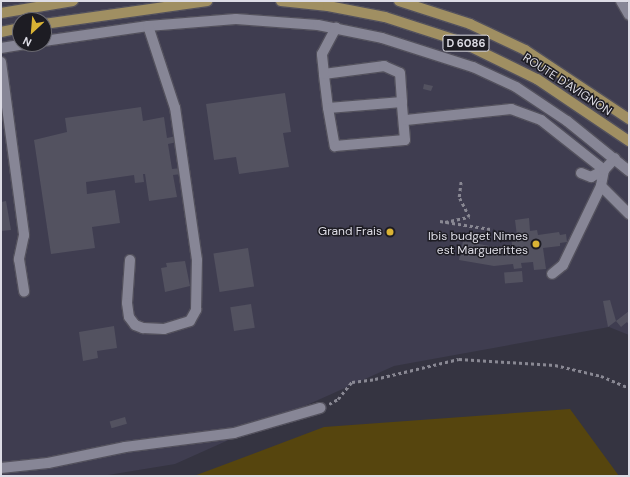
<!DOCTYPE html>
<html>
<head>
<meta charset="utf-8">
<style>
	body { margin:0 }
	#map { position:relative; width:630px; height:477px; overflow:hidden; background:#353441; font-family:"DM Sans",sans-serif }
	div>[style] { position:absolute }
	.built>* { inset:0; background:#3f3d50 }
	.green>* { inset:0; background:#56450e }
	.building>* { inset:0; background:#535260; transform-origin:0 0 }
	.path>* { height:2.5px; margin-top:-1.25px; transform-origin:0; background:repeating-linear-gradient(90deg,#898893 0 3px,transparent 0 6px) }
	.roads { filter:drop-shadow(1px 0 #53515d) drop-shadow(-1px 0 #53515d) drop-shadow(0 1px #53515d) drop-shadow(0 -1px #53515d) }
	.minor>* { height:10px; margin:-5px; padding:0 5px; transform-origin:5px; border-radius:5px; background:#878696 }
	.major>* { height:10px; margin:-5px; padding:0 5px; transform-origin:5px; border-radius:5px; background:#a08f62 }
	.dots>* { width:11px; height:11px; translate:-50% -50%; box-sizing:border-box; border:2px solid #1d1c23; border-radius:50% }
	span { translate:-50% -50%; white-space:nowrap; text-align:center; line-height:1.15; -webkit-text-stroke:3px #1d1c23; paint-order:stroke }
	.shield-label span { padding:1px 3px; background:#1d1c23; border:1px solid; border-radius:3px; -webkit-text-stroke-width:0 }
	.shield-label { font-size:11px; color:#dddce5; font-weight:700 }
	.street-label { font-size:12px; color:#dddce5 }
	.poi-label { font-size:12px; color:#dddce5 }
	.right { translate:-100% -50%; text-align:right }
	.frame { position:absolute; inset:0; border:2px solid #dddce5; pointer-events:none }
	.north { position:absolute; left:12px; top:12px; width:40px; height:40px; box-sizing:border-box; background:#1d1c23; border:1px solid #6a6971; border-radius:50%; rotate:206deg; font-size:11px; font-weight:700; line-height:16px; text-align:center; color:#dddce5 }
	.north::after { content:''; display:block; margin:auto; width:14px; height:18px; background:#dab334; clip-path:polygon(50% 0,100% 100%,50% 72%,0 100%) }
</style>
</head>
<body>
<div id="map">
	<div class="built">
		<div style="clip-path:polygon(evenodd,1px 1px,629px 1px,629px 335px,609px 327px,394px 366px,175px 464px,102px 476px,1px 476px,1px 1px,20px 20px,44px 20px,44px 44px,20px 44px,20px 20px)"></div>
	</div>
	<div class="green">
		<div style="clip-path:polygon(570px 409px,619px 476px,194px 476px,324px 427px)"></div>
	</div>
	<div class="building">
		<div style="clip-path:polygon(424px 84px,433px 86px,431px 91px,423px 89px)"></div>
		<div style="clip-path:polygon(285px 93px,291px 132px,283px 133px,289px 167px,239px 174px,236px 157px,214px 160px,206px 104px)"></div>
		<div style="clip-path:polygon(141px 107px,143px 121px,164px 117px,167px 138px,176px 136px,177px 142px,168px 144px,172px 169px,181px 168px,182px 174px,173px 175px,177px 197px,149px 201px,145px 174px,143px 174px,144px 182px,135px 183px,134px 175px,86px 182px,87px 194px,115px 190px,120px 223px,92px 227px,95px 248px,51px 254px,34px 140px,67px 132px,65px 118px)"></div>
		<div style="clip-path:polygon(6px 201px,11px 230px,1px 231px,1px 202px)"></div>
		<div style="clip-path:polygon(529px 218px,530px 231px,537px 230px,538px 235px,559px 232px,560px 235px,566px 234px,567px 242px,560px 243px,560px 246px,543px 248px,546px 269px,534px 270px,533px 262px,521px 263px,522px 268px,514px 269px,513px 264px,494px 266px,459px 260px,463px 241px,495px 247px,512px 245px,511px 236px,517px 236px,515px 220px)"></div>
		<div style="left:248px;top:248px;width:39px;height:35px;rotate:81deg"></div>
		<div style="clip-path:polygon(185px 261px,190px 286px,165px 292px,161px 268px,167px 267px,166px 263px)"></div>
		<div style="left:522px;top:271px;width:11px;height:18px;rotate:85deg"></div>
		<div style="clip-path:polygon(610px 300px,616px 321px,608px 327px,603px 301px)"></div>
		<div style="left:251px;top:304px;width:24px;height:21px;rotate:81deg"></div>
		<div style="clip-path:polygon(629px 311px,629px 325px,627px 322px,621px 327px,616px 321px)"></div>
		<div style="clip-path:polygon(114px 326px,117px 348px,97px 351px,98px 358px,83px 361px,79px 332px)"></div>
		<div style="left:125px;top:417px;width:7px;height:16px;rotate:74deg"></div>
	</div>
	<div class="path">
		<div style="left:440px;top:221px;width:51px;rotate:9.1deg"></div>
		<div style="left:445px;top:222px;width:25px;rotate:-12deg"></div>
		<div style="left:469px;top:217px;width:22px;rotate:-117deg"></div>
		<div style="left:459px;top:197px;width:16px;rotate:-83deg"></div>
		<div style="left:329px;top:404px;width:10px;rotate:-29deg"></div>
		<div style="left:338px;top:399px;width:22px;rotate:-51deg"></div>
		<div style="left:352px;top:382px;width:23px;rotate:-7deg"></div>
		<div style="left:375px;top:379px;width:86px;rotate:-13.4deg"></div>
		<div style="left:459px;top:359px;width:96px;rotate:3.6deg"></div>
		<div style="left:555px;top:365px;width:47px;rotate:13.4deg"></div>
		<div style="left:601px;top:376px;width:30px;rotate:23deg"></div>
	</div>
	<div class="roads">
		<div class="minor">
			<div style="left:621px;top:1px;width:16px;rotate:60deg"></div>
			<div style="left:44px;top:41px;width:105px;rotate:-8.2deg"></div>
			<div style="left:148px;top:26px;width:88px;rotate:-4.5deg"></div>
			<div style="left:236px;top:19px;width:82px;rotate:4.2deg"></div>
			<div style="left:318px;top:25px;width:65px;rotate:11.5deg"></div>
			<div style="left:382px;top:38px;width:96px;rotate:17.7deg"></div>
			<div style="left:473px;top:67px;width:47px;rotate:24.9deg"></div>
			<div style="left:516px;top:87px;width:61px;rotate:33.7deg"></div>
			<div style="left:567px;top:121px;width:80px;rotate:38.9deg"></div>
			<div style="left:1px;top:48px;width:26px;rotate:-9deg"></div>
			<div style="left:1px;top:62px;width:175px;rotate:82.4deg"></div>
			<div style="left:24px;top:235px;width:25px;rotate:102deg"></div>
			<div style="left:19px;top:259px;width:33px;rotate:81deg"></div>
			<div style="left:324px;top:74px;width:61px;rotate:-7.6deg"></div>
			<div style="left:384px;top:66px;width:17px;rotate:24deg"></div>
			<div style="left:400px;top:73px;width:29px;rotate:86deg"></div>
			<div style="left:402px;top:102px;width:74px;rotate:175.4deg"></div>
			<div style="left:328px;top:108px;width:34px;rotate:-97deg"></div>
			<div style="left:324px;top:74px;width:20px;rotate:-96deg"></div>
			<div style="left:322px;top:54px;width:30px;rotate:-62deg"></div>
			<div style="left:328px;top:108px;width:39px;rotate:80deg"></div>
			<div style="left:335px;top:146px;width:70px;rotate:-4.9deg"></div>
			<div style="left:405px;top:140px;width:38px;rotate:-95deg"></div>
			<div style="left:406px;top:120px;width:106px;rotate:-6deg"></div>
			<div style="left:511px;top:109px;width:32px;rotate:20deg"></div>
			<div style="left:541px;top:120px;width:80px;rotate:38.4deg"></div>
			<div style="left:604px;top:170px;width:16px;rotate:101deg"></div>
			<div style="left:601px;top:186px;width:88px;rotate:115.7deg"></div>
			<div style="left:563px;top:265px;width:14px;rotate:141deg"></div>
			<div style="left:581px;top:173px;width:11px;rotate:22deg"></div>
			<div style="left:591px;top:177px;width:15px;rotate:-28deg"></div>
			<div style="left:604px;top:170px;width:16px;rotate:-47deg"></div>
			<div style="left:601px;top:186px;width:40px;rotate:45deg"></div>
			<div style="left:130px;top:260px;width:43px;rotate:94deg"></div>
			<div style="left:127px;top:303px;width:14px;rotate:82deg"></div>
			<div style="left:129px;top:317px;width:10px;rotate:53deg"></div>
			<div style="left:135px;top:325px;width:9px;rotate:21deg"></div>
			<div style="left:143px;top:328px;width:21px;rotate:3deg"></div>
			<div style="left:164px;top:329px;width:27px;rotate:-17deg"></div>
			<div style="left:190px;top:321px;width:13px;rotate:-61deg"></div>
			<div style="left:196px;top:310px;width:50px;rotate:-88.9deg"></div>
			<div style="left:197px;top:260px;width:154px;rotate:-98.2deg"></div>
			<div style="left:175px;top:108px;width:86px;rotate:-108.2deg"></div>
			<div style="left:1px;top:468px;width:47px;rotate:-6.1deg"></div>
			<div style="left:48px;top:463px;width:79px;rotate:-11.7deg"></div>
			<div style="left:125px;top:447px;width:110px;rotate:-7.3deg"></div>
			<div style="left:234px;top:433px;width:90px;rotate:-16.2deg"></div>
		</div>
		<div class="major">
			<div style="left:281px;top:1px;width:47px;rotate:6.1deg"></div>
			<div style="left:328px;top:6px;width:58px;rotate:10.9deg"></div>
			<div style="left:385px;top:17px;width:78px;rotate:18deg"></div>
			<div style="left:459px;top:41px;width:87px;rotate:26deg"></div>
			<div style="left:537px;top:79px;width:111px;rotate:34deg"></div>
			<div style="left:399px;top:1px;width:75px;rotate:17.9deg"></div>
			<div style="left:470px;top:24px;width:61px;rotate:25.3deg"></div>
			<div style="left:525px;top:50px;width:125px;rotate:33.6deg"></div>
			<div style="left:1px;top:13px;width:73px;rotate:-9.5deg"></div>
			<div style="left:44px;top:24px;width:165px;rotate:-8deg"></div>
			<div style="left:1px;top:32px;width:19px;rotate:-12deg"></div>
		</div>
	</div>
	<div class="dots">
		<div style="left:390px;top:232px;background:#dab334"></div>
		<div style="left:536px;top:244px;background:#dab334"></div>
	</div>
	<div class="shield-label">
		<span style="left:466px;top:43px">D 6086</span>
	</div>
	<div class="street-label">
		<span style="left:567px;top:85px;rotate:33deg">ROUTE D'AVIGNON</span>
	</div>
	<div class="poi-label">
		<span class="right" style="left:382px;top:232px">Grand Frais</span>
		<span class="right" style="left:528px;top:244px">Ibis budget Nimes<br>est Marguerittes</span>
	</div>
	<div class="frame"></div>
	<div class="north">N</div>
</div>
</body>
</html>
